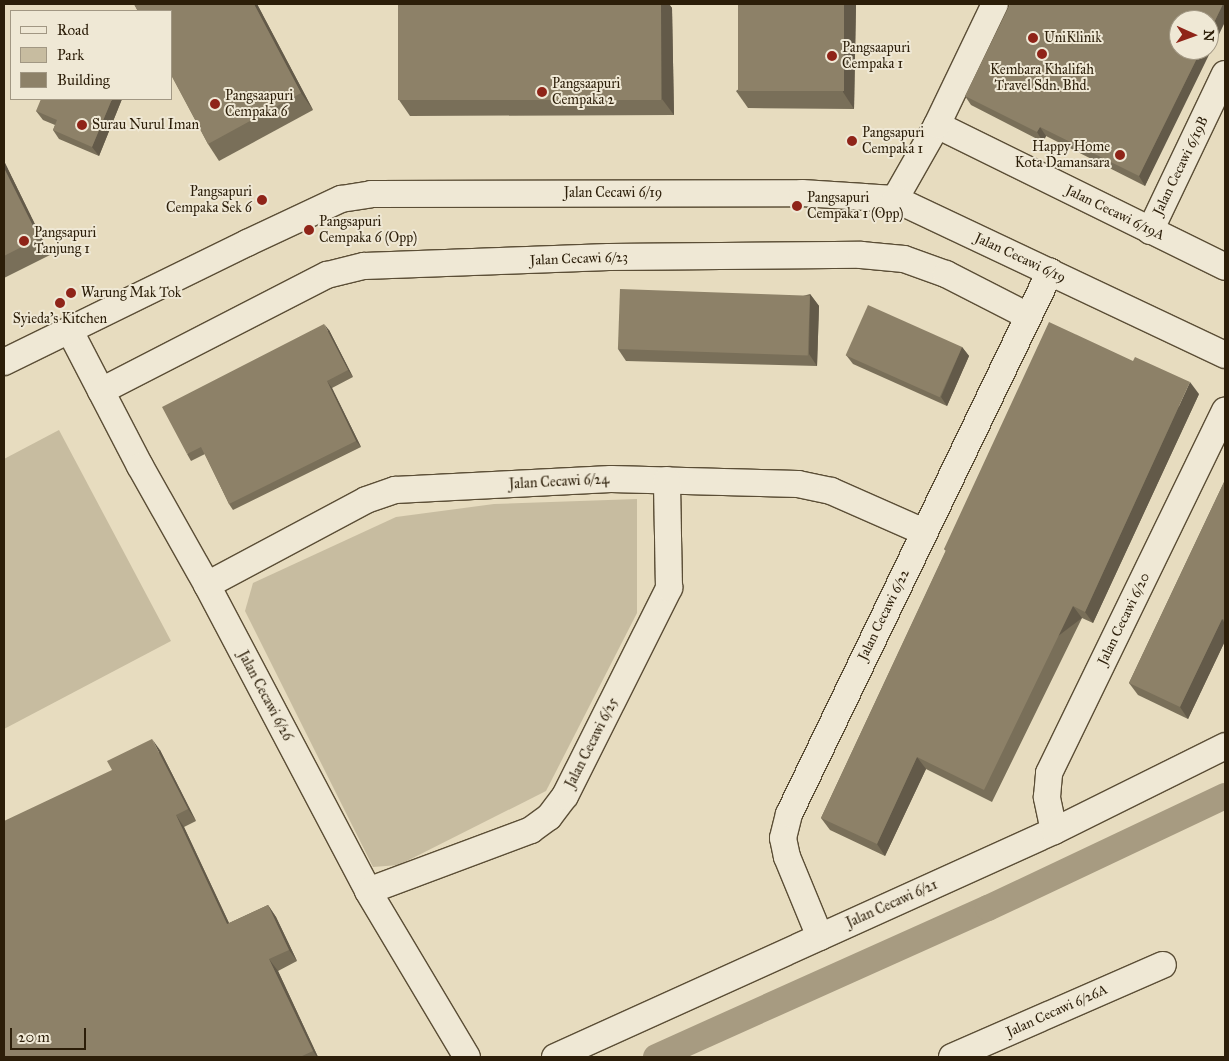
<!DOCTYPE html>
<html>
<head>
<meta charset="utf-8">
<style>
	body { margin:0 }
	#map { position:relative; width:1229px; height:1061px; overflow:hidden; background:#e7dcbf; font-family:"IM FELL Great Primer",serif }
	div>[style] { position:absolute }
	.green>* { inset:0; background:#c7bca0 }
	.canal>* { height:26px; margin:-13px; padding:0 13px; transform-origin:13px; border-radius:13px; background:#a79b81 }
	.roads { filter:drop-shadow(1px 0 #5b4e36) drop-shadow(-1px 0 #5b4e36) drop-shadow(0 1px #5b4e36) drop-shadow(0 -1px #5b4e36) }
	.minor>* { height:26px; margin:-13px; padding:0 13px; transform-origin:13px; border-radius:13px; background:#efe8d5 }
	.wall>* { inset:0; background:#796f59 }
	.shaded-wall>* { inset:0; background:#635a49; transform-origin:0 0 }
	.building>* { inset:0; background:#8d8168; transform-origin:0 0 }
	.dots>* { width:14px; height:14px; translate:-50% -50%; box-sizing:border-box; border:2px solid #efe8d5; border-radius:50% }
	span { translate:-50% -50%; white-space:nowrap; text-align:center; line-height:1.15; -webkit-text-stroke:4px #efe8d5; paint-order:stroke }
	.poi-label { font-size:14px; color:#2c1e09 }
	.left { translate:0 -50%; text-align:left }
	.right { translate:-100% -50%; text-align:right }
	.street-label { font-size:14px; color:#2c1e09 }
	.frame { position:absolute; inset:0; border:5px solid #2c1e09; pointer-events:none }
	.legend { position:absolute; left:10px; top:10px; width:162px; height:90px; box-sizing:border-box; background:#efe8d5; border:1px solid #a19783; margin:0; padding:6px 9px; list-style:none; font-size:15px; color:#2c1e09 }
	.legend li { display:flex; align-items:center; gap:10px; height:25px }
	.legend b { width:25px; border:1px solid #a19783 }
	.north { position:absolute; left:1169px; top:10px; width:50px; height:50px; box-sizing:border-box; background:#efe8d5; border:1px solid #a19783; border-radius:50%; rotate:92deg; font-size:14px; font-weight:700; line-height:20px; text-align:center; color:#2c1e09 }
	.north::after { content:''; display:block; margin:auto; width:18px; height:22px; background:#8f2418; clip-path:polygon(50% 0,100% 100%,50% 72%,0 100%) }
	.scale { position:absolute; left:10px; top:1028px; width:76px; height:22px; box-sizing:border-box; border:2px solid #2c1e09; border-top:0; padding-left:6px; font-size:15px; line-height:18px; white-space:nowrap; color:#2c1e09; -webkit-text-stroke:4px #efe8d5; paint-order:stroke }
</style>
</head>
<body>
<div id="map">
	<div class="green">
		<div style="clip-path:polygon(59px 430px,171px 641px,4px 729px,4px 459px)"></div>
		<div style="clip-path:polygon(637px 499px,637px 613px,546px 791px,399px 865px,373px 867px,245px 611px,253px 583px,396px 517px,494px 504px)"></div>
	</div>
	<div class="canal">
		<div style="left:656px;top:1057px;width:364px;rotate:-24.2deg"></div>
		<div style="left:988px;top:908px;width:262px;rotate:-25.3deg"></div>
	</div>
	<div class="roads">
		<div class="minor">
			<div style="left:937px;top:125px;width:321px;rotate:26.2deg"></div>
			<div style="left:895px;top:199px;width:85px;rotate:-60.4deg"></div>
			<div style="left:937px;top:125px;width:134px;rotate:-64.4deg"></div>
			<div style="left:1150px;top:231px;width:174px;rotate:-64.5deg"></div>
			<div style="left:70px;top:331px;width:152px;rotate:62.6deg"></div>
			<div style="left:140px;top:466px;width:137px;rotate:60.6deg"></div>
			<div style="left:207px;top:585px;width:346px;rotate:62.2deg"></div>
			<div style="left:368px;top:891px;width:193px;rotate:59.2deg"></div>
			<div style="left:4px;top:362px;width:271px;rotate:-26.1deg"></div>
			<div style="left:247px;top:243px;width:104px;rotate:-25.1deg"></div>
			<div style="left:341px;top:199px;width:30px;rotate:-9deg"></div>
			<div style="left:371px;top:194px;width:431px;rotate:-0.1deg"></div>
			<div style="left:802px;top:193px;width:93px;rotate:3.7deg"></div>
			<div style="left:895px;top:199px;width:365px;rotate:25.3deg"></div>
			<div style="left:101px;top:391px;width:254px;rotate:-27.2deg"></div>
			<div style="left:327px;top:275px;width:38px;rotate:-14deg"></div>
			<div style="left:364px;top:266px;width:245px;rotate:-2.1deg"></div>
			<div style="left:609px;top:257px;width:252px;rotate:-0.5deg"></div>
			<div style="left:861px;top:255px;width:43px;rotate:5.3deg"></div>
			<div style="left:904px;top:259px;width:45px;rotate:19.7deg"></div>
			<div style="left:946px;top:274px;width:92px;rotate:27.1deg"></div>
			<div style="left:207px;top:585px;width:180px;rotate:-28.1deg"></div>
			<div style="left:366px;top:500px;width:31px;rotate:-19deg"></div>
			<div style="left:395px;top:490px;width:216px;rotate:-2.9deg"></div>
			<div style="left:611px;top:479px;width:187px;rotate:1.5deg"></div>
			<div style="left:798px;top:484px;width:34px;rotate:12deg"></div>
			<div style="left:831px;top:491px;width:102px;rotate:23.8deg"></div>
			<div style="left:1054px;top:831px;width:35px;rotate:-102deg"></div>
			<div style="left:1047px;top:797px;width:24px;rotate:-85deg"></div>
			<div style="left:1049px;top:773px;width:403px;rotate:-64.1deg"></div>
			<div style="left:368px;top:891px;width:174px;rotate:-20.5deg"></div>
			<div style="left:531px;top:830px;width:22px;rotate:-36deg"></div>
			<div style="left:549px;top:817px;width:26px;rotate:-53deg"></div>
			<div style="left:565px;top:796px;width:233px;rotate:-63.4deg"></div>
			<div style="left:669px;top:588px;width:108px;rotate:-91.1deg"></div>
			<div style="left:820px;top:937px;width:87px;rotate:-112.4deg"></div>
			<div style="left:787px;top:857px;width:19px;rotate:-102deg"></div>
			<div style="left:783px;top:838px;width:25px;rotate:-76deg"></div>
			<div style="left:789px;top:814px;width:602px;rotate:-64.29deg"></div>
			<div style="left:555px;top:1057px;width:548px;rotate:-24.37deg"></div>
			<div style="left:1054px;top:831px;width:191px;rotate:-26.4deg"></div>
			<div style="left:952px;top:1057px;width:230px;rotate:-23.6deg"></div>
		</div>
	</div>
	<div class="wall">
		<div style="clip-path:polygon(134px 4px,257px 4px,313px 110px,219px 161px,208px 144px)"></div>
		<div style="clip-path:polygon(398px 4px,669px 4px,672px 8px,674px 115px,410px 116px,399px 100px)"></div>
		<div style="clip-path:polygon(856px 4px,854px 109px,748px 108px,736px 91px)"></div>
		<div style="clip-path:polygon(1225px 4px,1145px 186px,1046px 136px,1043px 142px,971px 105px,965px 96px)"></div>
		<div style="clip-path:polygon(122px 99px,99px 156px,59px 139px,53px 130px,55px 125px,43px 120px,36px 111px)"></div>
		<div style="clip-path:polygon(4px 161px,50px 255px,4px 278px)"></div>
		<div style="clip-path:polygon(810px 294px,819px 306px,817px 366px,626px 361px,618px 349px)"></div>
		<div style="clip-path:polygon(329px 330px,353px 377px,332px 388px,361px 447px,233px 510px,229px 504px,205px 454px,191px 461px,187px 454px)"></div>
		<div style="clip-path:polygon(962px 347px,969px 356px,947px 406px,853px 364px,846px 355px)"></div>
		<div style="clip-path:polygon(1199px 394px,1093px 623px,1082px 618px,992px 802px,926px 769px,885px 856px,830px 830px,821px 818px,946px 551px,944px 549px)"></div>
		<div style="clip-path:polygon(1225px 480px,1225px 641px,1188px 719px,1138px 695px,1129px 683px)"></div>
		<div style="clip-path:polygon(160px 750px,196px 821px,184px 827px,229px 923px,268px 905px,276px 917px,297px 961px,278px 971px,318px 1057px,4px 1057px)"></div>
	</div>
	<div class="shaded-wall">
		<div style="clip-path:polygon(254px 4px,257px 4px,313px 110px,301px 93px)"></div>
		<div style="clip-path:polygon(661px 4px,669px 4px,672px 8px,674px 115px,662px 99px)"></div>
		<div style="clip-path:polygon(844px 4px,856px 4px,854px 109px,843px 92px)"></div>
		<div style="clip-path:polygon(1223px 4px,1225px 4px,1225px 22px,1145px 186px,1139px 176px,1201px 50px,1209px 50px,1209px 33px)"></div>
		<div style="clip-path:polygon(112px 99px,122px 99px,99px 156px,92px 147px)"></div>
		<div style="clip-path:polygon(1040px 127px,1046px 136px,1043px 142px,1037px 132px)"></div>
		<div style="clip-path:polygon(4px 161px,50px 255px,39px 238px,4px 168px)"></div>
		<div style="clip-path:polygon(810px 294px,819px 306px,817px 366px,809px 354px)"></div>
		<div style="clip-path:polygon(324px 324px,329px 330px,353px 377px,348px 370px)"></div>
		<div style="clip-path:polygon(962px 347px,969px 356px,947px 406px,941px 397px)"></div>
		<div style="clip-path:polygon(327px 381px,332px 388px,361px 447px,356px 441px)"></div>
		<div style="clip-path:polygon(1190px 382px,1199px 394px,1093px 623px,1085px 612px)"></div>
		<div style="left:1073px;top:606px;width:15px;height:204px;rotate:53deg"></div>
		<div style="clip-path:polygon(1222px 619px,1225px 624px,1225px 641px,1188px 719px,1180px 707px)"></div>
		<div style="clip-path:polygon(152px 739px,160px 750px,196px 821px,188px 809px)"></div>
		<div style="clip-path:polygon(917px 757px,926px 769px,885px 856px,877px 844px)"></div>
		<div style="clip-path:polygon(176px 815px,184px 827px,235px 936px,227px 924px)"></div>
		<div style="clip-path:polygon(268px 905px,276px 917px,297px 961px,289px 950px)"></div>
		<div style="clip-path:polygon(269px 959px,278px 971px,318px 1057px,317px 1057px,313px 1051px)"></div>
	</div>
	<div class="building">
		<div style="clip-path:polygon(134px 4px,254px 4px,301px 93px,208px 144px,171px 75px,171px 11px,138px 11px)"></div>
		<div style="left:398px;top:4px;width:263px;height:96px"></div>
		<div style="left:738px;top:4px;width:106px;height:87px"></div>
		<div style="clip-path:polygon(1010px 4px,1223px 4px,1209px 33px,1209px 20px,1179px 20px,1179px 50px,1201px 50px,1139px 176px,1040px 127px,1037px 132px,965px 96px)"></div>
		<div style="clip-path:polygon(41px 99px,112px 99px,92px 147px,53px 130px,57px 120px,36px 111px)"></div>
		<div style="clip-path:polygon(4px 168px,39px 238px,4px 256px)"></div>
		<div style="left:620px;top:289px;width:190px;height:60px;rotate:2deg"></div>
		<div style="left:868px;top:305px;width:103px;height:55px;rotate:24deg"></div>
		<div style="clip-path:polygon(1049px 322px,1133px 361px,1135px 357px,1190px 382px,1085px 612px,1073px 606px,984px 790px,917px 757px,877px 844px,821px 818px,946px 550px,944px 549px)"></div>
		<div style="clip-path:polygon(324px 324px,348px 370px,327px 381px,356px 441px,229px 504px,201px 447px,187px 454px,162px 407px)"></div>
		<div style="clip-path:polygon(1225px 480px,1225px 620px,1222px 619px,1180px 707px,1129px 683px)"></div>
		<div style="clip-path:polygon(152px 739px,188px 809px,176px 815px,227px 924px,268px 905px,289px 950px,269px 959px,313px 1051px,300px 1057px,4px 1057px,4px 821px,112px 770px,107px 761px)"></div>
	</div>
	<div class="dots">
		<div style="left:1033px;top:38px;background:#8f2418"></div>
		<div style="left:1042px;top:54px;background:#8f2418"></div>
		<div style="left:832px;top:56px;background:#8f2418"></div>
		<div style="left:542px;top:92px;background:#8f2418"></div>
		<div style="left:215px;top:104px;background:#8f2418"></div>
		<div style="left:82px;top:125px;background:#8f2418"></div>
		<div style="left:852px;top:141px;background:#8f2418"></div>
		<div style="left:1120px;top:155px;background:#8f2418"></div>
		<div style="left:262px;top:200px;background:#8f2418"></div>
		<div style="left:797px;top:206px;background:#8f2418"></div>
		<div style="left:309px;top:230px;background:#8f2418"></div>
		<div style="left:24px;top:241px;background:#8f2418"></div>
		<div style="left:71px;top:293px;background:#8f2418"></div>
		<div style="left:60px;top:303px;background:#8f2418"></div>
	</div>
	<div class="poi-label">
		<span class="left" style="left:1044px;top:38px">UniKlinik</span>
		<span class="left" style="left:842px;top:56px">Pangsaapuri<br>Cempaka 1</span>
		<span style="left:1042px;top:78px">Kembara Khalifah<br>Travel Sdn. Bhd.</span>
		<span class="left" style="left:552px;top:92px">Pangsaapuri<br>Cempaka 2</span>
		<span class="left" style="left:225px;top:104px">Pangsaapuri<br>Cempaka 6</span>
		<span class="left" style="left:92px;top:125px">Surau Nurul Iman</span>
		<span class="left" style="left:862px;top:141px">Pangsapuri<br>Cempaka 1</span>
		<span class="right" style="left:1110px;top:155px">Happy Home<br>Kota Damansara</span>
		<span class="right" style="left:252px;top:200px">Pangsapuri<br>Cempaka Sek 6</span>
		<span class="left" style="left:807px;top:206px">Pangsapuri<br>Cempaka 1 (Opp)</span>
		<span class="left" style="left:319px;top:230px">Pangsapuri<br>Cempaka 6 (Opp)</span>
		<span class="left" style="left:34px;top:241px">Pangsapuri<br>Tanjung 1</span>
		<span class="left" style="left:81px;top:293px">Warung Mak Tok</span>
		<span style="left:60px;top:319px">Syieda's Kitchen</span>
	</div>
	<div class="street-label">
		<span style="left:1181px;top:166px;rotate:-64deg">Jalan Cecawi 6/19B</span>
		<span style="left:613px;top:193px">Jalan Cecawi 6/19</span>
		<span style="left:1115px;top:213px;rotate:26deg">Jalan Cecawi 6/19A</span>
		<span style="left:1020px;top:258px;rotate:25deg">Jalan Cecawi 6/19</span>
		<span style="left:579px;top:259px;rotate:-2deg">Jalan Cecawi 6/23</span>
		<span style="left:559px;top:482px;rotate:-3deg">Jalan Cecawi 6/24</span>
		<span style="left:884px;top:615px;rotate:-64deg">Jalan Cecawi 6/22</span>
		<span style="left:1124px;top:619px;rotate:-64deg">Jalan Cecawi 6/20</span>
		<span style="left:265px;top:696px;rotate:62deg">Jalan Cecawi 6/26</span>
		<span style="left:592px;top:743px;rotate:-63deg">Jalan Cecawi 6/25</span>
		<span style="left:892px;top:904px;rotate:-24deg">Jalan Cecawi 6/21</span>
		<span style="left:1057px;top:1011px;rotate:-24deg">Jalan Cecawi 6/26A</span>
	</div>
	<div class="frame"></div>
	<ul class="legend">
	<li><b style="height:6px;background:#efe8d5"></b>Road</li>
	<li><b style="height:14px;background:#c7bca0"></b>Park</li>
	<li><b style="height:14px;background:#8d8168"></b>Building</li>
	</ul>
	<div class="north">N</div>
	<div class="scale">20 m</div>
</div>
</body>
</html>
